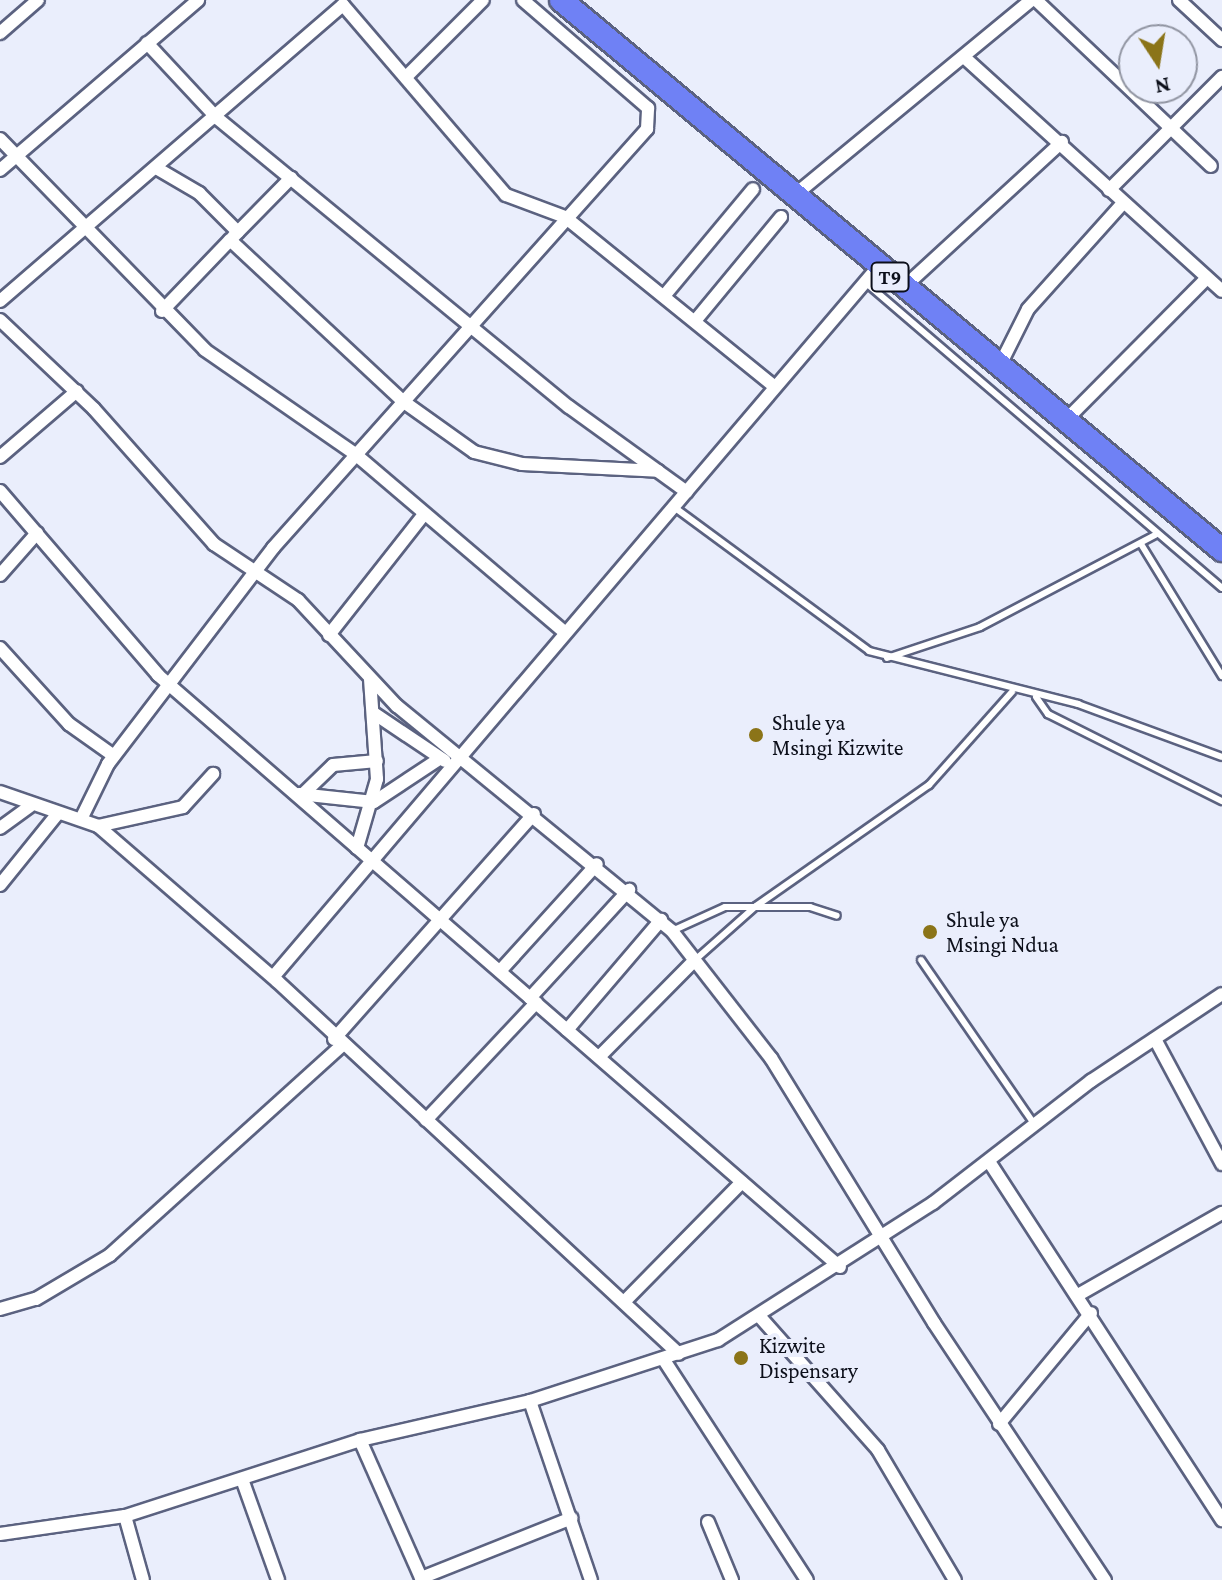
<!DOCTYPE html>
<html>
<head>
<meta charset="utf-8">
<style>
	body { margin:0 }
	#map { position:relative; width:1222px; height:1580px; overflow:hidden; background:#eaeefc; font-family:"Crimson Pro",serif }
	div>[style] { position:absolute }
	.roads { filter:drop-shadow(2px 0 #5b6280) drop-shadow(-2px 0 #5b6280) drop-shadow(0 2px #5b6280) drop-shadow(0 -2px #5b6280) }
	.lane>* { height:6px; margin:-3px; padding:0 3px; transform-origin:3px; border-radius:3px; background:#fff }
	.street>* { height:12px; margin:-6px; padding:0 6px; transform-origin:6px; border-radius:6px; background:#fff }
	.highway>* { height:22px; margin:-11px; padding:0 11px; transform-origin:11px; border-radius:11px; background:#6f81f5 }
	.dots>* { width:22px; height:22px; translate:-50% -50%; box-sizing:border-box; border:4px solid #eaeefc; border-radius:50% }
	span { translate:-50% -50%; white-space:nowrap; text-align:center; line-height:1.15; -webkit-text-stroke:8px #eaeefc; paint-order:stroke }
	.shield-label span { padding:2px 6px; background:#eaeefc; border:2px solid; border-radius:6px; -webkit-text-stroke-width:0 }
	.shield-label { font-size:20px; color:#0c0f1a; font-weight:700 }
	.poi-label { font-size:22px; color:#0c0f1a }
	.left { translate:0 -50%; text-align:left }
	.north { position:absolute; left:1118px; top:24px; width:80px; height:80px; box-sizing:border-box; background:#eaeefc; border:2px solid #9195a2; border-radius:50%; rotate:168deg; font-size:22px; font-weight:700; line-height:32px; text-align:center; color:#0c0f1a }
	.north::after { content:''; display:block; margin:auto; width:28px; height:36px; background:#8b7418; clip-path:polygon(50% 0,100% 100%,50% 72%,0 100%) }
</style>
</head>
<body>
<div id="map">
	<div class="roads">
		<div class="lane">
			<div style="left:865px;top:282px;width:470px;rotate:40.6deg"></div>
			<div style="left:674px;top:507px;width:242px;rotate:36.4deg"></div>
			<div style="left:869px;top:651px;width:216px;rotate:14.2deg"></div>
			<div style="left:1078px;top:704px;width:153px;rotate:20.2deg"></div>
			<div style="left:1141px;top:544px;width:155px;rotate:58.5deg"></div>
			<div style="left:887px;top:658px;width:98px;rotate:-18.4deg"></div>
			<div style="left:980px;top:627px;width:198px;rotate:-27.7deg"></div>
			<div style="left:1036px;top:697px;width:21px;rotate:55deg"></div>
			<div style="left:1048px;top:714px;width:195px;rotate:26.6deg"></div>
			<div style="left:672px;top:931px;width:58px;rotate:-24.4deg"></div>
			<div style="left:725px;top:907px;width:85px"></div>
			<div style="left:810px;top:907px;width:28px;rotate:18deg"></div>
			<div style="left:695px;top:960px;width:81px;rotate:-41.5deg"></div>
			<div style="left:756px;top:906px;width:211px;rotate:-35deg"></div>
			<div style="left:929px;top:785px;width:125px;rotate:-48.3deg"></div>
			<div style="left:921px;top:960px;width:201px;rotate:55.4deg"></div>
		</div>
		<div class="street">
			<div style="left:1036px;top:0;width:241px;rotate:43.5deg"></div>
			<div style="left:1179px;top:0;width:59px;rotate:42.9deg"></div>
			<div style="left:0;top:33px;width:50px;rotate:-41deg"></div>
			<div style="left:147px;top:43px;width:103px;rotate:47deg"></div>
			<div style="left:217px;top:118px;width:455px;rotate:39.4deg"></div>
			<div style="left:569px;top:407px;width:145px;rotate:35.8deg"></div>
			<div style="left:964px;top:57px;width:348px;rotate:42.2deg"></div>
			<div style="left:407px;top:76px;width:107px;rotate:-45deg"></div>
			<div style="left:0;top:139px;width:294px;rotate:45.8deg"></div>
			<div style="left:205px;top:350px;width:181px;rotate:34.7deg"></div>
			<div style="left:354px;top:453px;width:275px;rotate:40.4deg"></div>
			<div style="left:158px;top:169px;width:48px;rotate:30.3deg"></div>
			<div style="left:199px;top:193px;width:55px;rotate:45deg"></div>
			<div style="left:0;top:170px;width:261px;rotate:-40.6deg"></div>
			<div style="left:1109px;top:190px;width:160px;rotate:-45deg"></div>
			<div style="left:796px;top:194px;width:305px;rotate:-39.5deg"></div>
			<div style="left:233px;top:237px;width:83px;rotate:-45.5deg"></div>
			<div style="left:903px;top:288px;width:216px;rotate:-42.6deg"></div>
			<div style="left:664px;top:296px;width:139px;rotate:-50.2deg"></div>
			<div style="left:0;top:301px;width:453px;rotate:-40.8deg"></div>
			<div style="left:343px;top:5px;width:250px;rotate:49.4deg"></div>
			<div style="left:506px;top:195px;width:63px;rotate:20.4deg"></div>
			<div style="left:565px;top:217px;width:270px;rotate:39deg"></div>
			<div style="left:162px;top:311px;width:98px;rotate:-46.2deg"></div>
			<div style="left:230px;top:240px;width:238px;rotate:43deg"></div>
			<div style="left:404px;top:402px;width:86px;rotate:35.5deg"></div>
			<div style="left:474px;top:452px;width:49px;rotate:14deg"></div>
			<div style="left:522px;top:464px;width:136px;rotate:2.9deg"></div>
			<div style="left:0;top:320px;width:129px;rotate:43.4deg"></div>
			<div style="left:94px;top:409px;width:181px;rotate:48.4deg"></div>
			<div style="left:214px;top:544px;width:101px;rotate:33.7deg"></div>
			<div style="left:298px;top:600px;width:145px;rotate:47deg"></div>
			<div style="left:397px;top:706px;width:355px;rotate:39.3deg"></div>
			<div style="left:672px;top:931px;width:161px;rotate:52.1deg"></div>
			<div style="left:771px;top:1058px;width:311px;rotate:58.4deg"></div>
			<div style="left:934px;top:1323px;width:309px;rotate:56.4deg"></div>
			<div style="left:695px;top:321px;width:135px;rotate:-50.4deg"></div>
			<div style="left:1001px;top:363px;width:60px;rotate:-63.4deg"></div>
			<div style="left:1028px;top:309px;width:142px;rotate:-48.1deg"></div>
			<div style="left:1066px;top:420px;width:200px;rotate:-45.2deg"></div>
			<div style="left:0;top:457px;width:101px;rotate:-40.6deg"></div>
			<div style="left:0;top:491px;width:243px;rotate:49.3deg"></div>
			<div style="left:158px;top:675px;width:903px;rotate:40.96deg"></div>
			<div style="left:0;top:575px;width:56px;rotate:-48.6deg"></div>
			<div style="left:329px;top:635px;width:150px;rotate:-51.8deg"></div>
			<div style="left:0;top:648px;width:103px;rotate:47.8deg"></div>
			<div style="left:69px;top:724px;width:55px;rotate:35.4deg"></div>
			<div style="left:375px;top:714px;width:84px;rotate:33.9deg"></div>
			<div style="left:0;top:792px;width:104px;rotate:19.1deg"></div>
			<div style="left:98px;top:826px;width:237px;rotate:40.9deg"></div>
			<div style="left:277px;top:981px;width:548px;rotate:42.86deg"></div>
			<div style="left:299px;top:794px;width:75px;rotate:6.1deg"></div>
			<div style="left:374px;top:802px;width:78px;rotate:-33.5deg"></div>
			<div style="left:302px;top:795px;width:43px;rotate:-44.1deg"></div>
			<div style="left:333px;top:765px;width:44px;rotate:-5.2deg"></div>
			<div style="left:83px;top:815px;width:57px;rotate:-63.9deg"></div>
			<div style="left:108px;top:764px;width:272px;rotate:-52.6deg"></div>
			<div style="left:273px;top:548px;width:562px;rotate:-48.25deg"></div>
			<div style="left:647px;top:129px;width:21px;rotate:-87deg"></div>
			<div style="left:648px;top:108px;width:165px;rotate:-139.2deg"></div>
			<div style="left:98px;top:826px;width:87px;rotate:-12.6deg"></div>
			<div style="left:183px;top:807px;width:45px;rotate:-47.7deg"></div>
			<div style="left:0;top:828px;width:37px;rotate:-36deg"></div>
			<div style="left:357px;top:848px;width:72px;rotate:-73.8deg"></div>
			<div style="left:377px;top:779px;width:101px;rotate:-94deg"></div>
			<div style="left:0;top:885px;width:92px;rotate:-51.1deg"></div>
			<div style="left:500px;top:971px;width:144px;rotate:-47.8deg"></div>
			<div style="left:273px;top:977px;width:933px;rotate:-49.57deg"></div>
			<div style="left:530px;top:998px;width:147px;rotate:-47.5deg"></div>
			<div style="left:567px;top:1030px;width:145px;rotate:-49.5deg"></div>
			<div style="left:334px;top:1039px;width:301px;rotate:-48.4deg"></div>
			<div style="left:1155px;top:1039px;width:142px;rotate:61.8deg"></div>
			<div style="left:599px;top:1057px;width:136px;rotate:-45.3deg"></div>
			<div style="left:426px;top:1120px;width:161px;rotate:-46.8deg"></div>
			<div style="left:990px;top:1163px;width:426px;rotate:57deg"></div>
			<div style="left:1078px;top:1295px;width:166px;rotate:-29.7deg"></div>
			<div style="left:624px;top:1302px;width:168px;rotate:-45.5deg"></div>
			<div style="left:0;top:1309px;width:37px;rotate:-16deg"></div>
			<div style="left:36px;top:1299px;width:86px;rotate:-30.7deg"></div>
			<div style="left:110px;top:1255px;width:312px;rotate:-42.1deg"></div>
			<div style="left:761px;top:1318px;width:176px;rotate:48.4deg"></div>
			<div style="left:878px;top:1450px;width:151px;rotate:59.4deg"></div>
			<div style="left:664px;top:1360px;width:262px;rotate:57deg"></div>
			<div style="left:530px;top:1401px;width:189px;rotate:71.2deg"></div>
			<div style="left:999px;top:1424px;width:144px;rotate:-50.3deg"></div>
			<div style="left:360px;top:1440px;width:153px;rotate:66.1deg"></div>
			<div style="left:243px;top:1482px;width:104px;rotate:70.3deg"></div>
			<div style="left:125px;top:1516px;width:66px;rotate:74.3deg"></div>
			<div style="left:708px;top:1522px;width:63px;rotate:67.5deg"></div>
			<div style="left:0;top:1534px;width:126px;rotate:-8.2deg"></div>
			<div style="left:125px;top:1516px;width:247px;rotate:-17.9deg"></div>
			<div style="left:360px;top:1440px;width:174px;rotate:-12.9deg"></div>
			<div style="left:530px;top:1401px;width:198px;rotate:-18deg"></div>
			<div style="left:718px;top:1340px;width:255px;rotate:-32.5deg"></div>
			<div style="left:933px;top:1203px;width:200px;rotate:-37.7deg"></div>
			<div style="left:1091px;top:1081px;width:157px;rotate:-33.6deg"></div>
			<div style="left:421px;top:1578px;width:162px;rotate:-21.7deg"></div>
		</div>
		<div class="highway">
			<div style="left:561px;top:0;width:860px;rotate:39.76deg"></div>
		</div>
	</div>
	<div class="dots">
		<div style="left:756px;top:735px;background:#8b7418"></div>
		<div style="left:930px;top:932px;background:#8b7418"></div>
		<div style="left:741px;top:1358px;background:#8b7418"></div>
	</div>
	<div class="shield-label">
		<span style="left:890px;top:277px">T9</span>
	</div>
	<div class="poi-label">
		<span class="left" style="left:772px;top:735px">Shule ya<br>Msingi Kizwite</span>
		<span class="left" style="left:946px;top:932px">Shule ya<br>Msingi Ndua</span>
		<span class="left" style="left:759px;top:1358px">Kizwite<br>Dispensary</span>
	</div>
	<div class="north">N</div>
</div>
</body>
</html>
